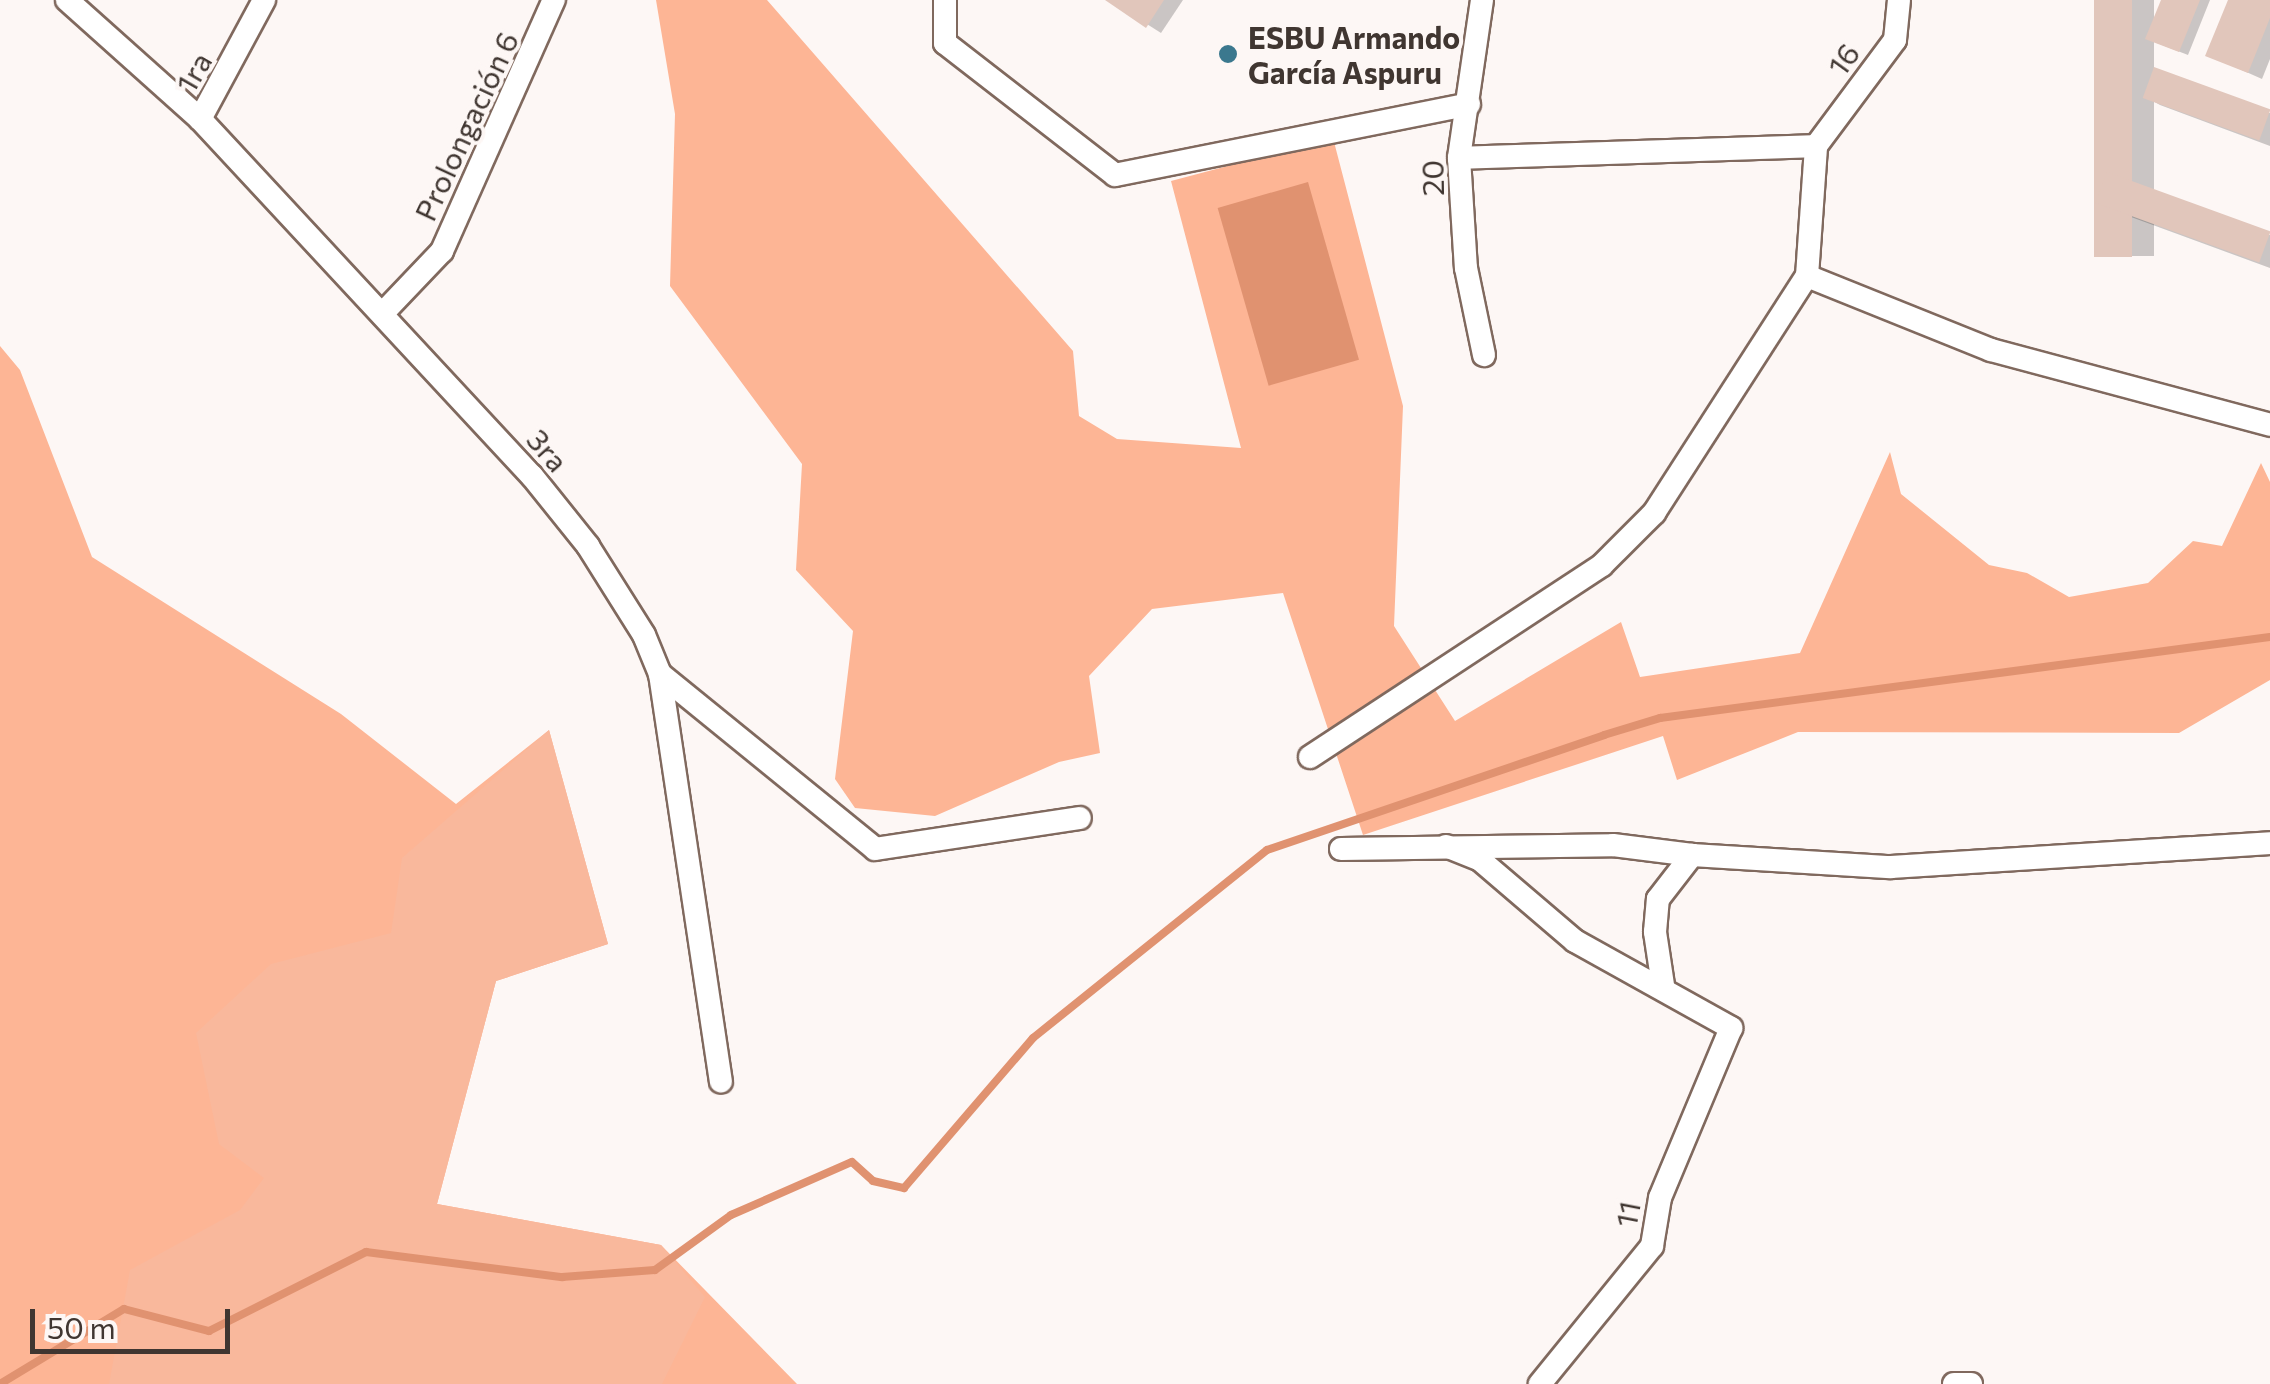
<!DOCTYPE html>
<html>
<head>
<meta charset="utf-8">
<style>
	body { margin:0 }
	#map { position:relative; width:2270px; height:1384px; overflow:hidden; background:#fdf7f5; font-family:Commissioner,sans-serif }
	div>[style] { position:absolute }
	.green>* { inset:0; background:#fdb595 }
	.forest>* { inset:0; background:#f9b89c }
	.water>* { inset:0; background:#e09270; transform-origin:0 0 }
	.shadow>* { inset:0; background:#0003; transform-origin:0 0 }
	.stream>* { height:8px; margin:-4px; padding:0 4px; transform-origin:4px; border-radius:4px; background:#e09270 }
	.building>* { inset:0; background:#e1c6bb; transform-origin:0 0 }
	.roads { filter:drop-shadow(2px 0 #80695e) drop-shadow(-2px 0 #80695e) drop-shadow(0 2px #80695e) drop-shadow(0 -2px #80695e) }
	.street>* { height:22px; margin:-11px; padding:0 11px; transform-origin:11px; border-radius:11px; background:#fff }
	.dots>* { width:28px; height:28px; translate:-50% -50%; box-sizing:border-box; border:5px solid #fdf7f5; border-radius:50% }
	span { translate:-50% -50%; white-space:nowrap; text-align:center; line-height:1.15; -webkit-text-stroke:8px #fdf7f5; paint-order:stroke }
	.poi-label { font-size:30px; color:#403631; font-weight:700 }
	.left { translate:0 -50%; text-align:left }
	.street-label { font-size:30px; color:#403631 }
	.scale { position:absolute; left:30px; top:1309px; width:200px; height:45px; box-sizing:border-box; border:5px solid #403631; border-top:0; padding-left:12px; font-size:30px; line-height:35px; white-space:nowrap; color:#403631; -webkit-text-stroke:8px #fdf7f5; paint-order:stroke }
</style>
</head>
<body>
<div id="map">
	<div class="green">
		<div style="clip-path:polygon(656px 0,767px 0,1073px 351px,1079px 416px,1117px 439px,1241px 448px,1171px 181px,1333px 138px,1403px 406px,1394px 626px,1455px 721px,1621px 622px,1640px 677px,1800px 653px,1890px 452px,1901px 494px,1989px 565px,2027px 573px,2069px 597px,2148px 583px,2193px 541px,2222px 546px,2261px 463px,2270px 482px,2270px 680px,2179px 733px,1798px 732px,1677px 780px,1663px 736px,1363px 835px,1283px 593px,1152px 609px,1089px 676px,1100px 753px,1059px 762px,935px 816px,855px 808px,835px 779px,853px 631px,796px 570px,802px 464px,670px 286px,675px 114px)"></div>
		<div style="clip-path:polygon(0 346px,20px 370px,92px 557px,341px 714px,456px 804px,549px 730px,608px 944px,496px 981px,437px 1204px,661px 1245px,797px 1384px,0 1384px)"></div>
	</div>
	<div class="forest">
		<div style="clip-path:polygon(549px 730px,608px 944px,496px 981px,437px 1204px,661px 1245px,705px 1297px,662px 1384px,109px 1384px,130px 1270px,240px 1210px,264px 1178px,219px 1144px,196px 1033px,271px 964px,391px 933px,402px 858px)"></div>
	</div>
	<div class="water">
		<div style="left:1308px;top:182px;width:185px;height:94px;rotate:74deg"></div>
	</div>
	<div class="shadow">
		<div style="clip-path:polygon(1109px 0,1183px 0,1161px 33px)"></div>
		<div style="left:2097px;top:0;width:57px;height:256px"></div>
		<div style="clip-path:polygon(2163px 0,2210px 0,2188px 55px,2157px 43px)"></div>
		<div style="clip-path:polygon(2230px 0,2270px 0,2270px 59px,2262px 79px,2208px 55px)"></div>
		<div style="clip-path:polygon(2146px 97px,2270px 113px,2270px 146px,2160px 105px)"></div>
		<div style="clip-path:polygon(2099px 202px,2270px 235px,2270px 268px,2112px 210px)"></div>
	</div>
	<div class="stream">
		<div style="left:0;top:1384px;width:145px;rotate:-31.2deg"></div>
		<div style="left:124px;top:1309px;width:88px;rotate:14.5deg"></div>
		<div style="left:209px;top:1331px;width:176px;rotate:-26.7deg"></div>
		<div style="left:366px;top:1252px;width:198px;rotate:7.3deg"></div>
		<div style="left:562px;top:1277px;width:93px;rotate:-4.3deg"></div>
		<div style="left:655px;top:1270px;width:94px;rotate:-35.9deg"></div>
		<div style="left:731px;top:1215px;width:132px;rotate:-23.7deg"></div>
		<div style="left:852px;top:1162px;width:28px;rotate:42deg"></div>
		<div style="left:873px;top:1181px;width:32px;rotate:13deg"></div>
		<div style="left:904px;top:1188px;width:198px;rotate:-49.3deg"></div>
		<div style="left:1033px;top:1038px;width:300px;rotate:-38.8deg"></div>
		<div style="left:1267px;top:850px;width:356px;rotate:-18.8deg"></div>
		<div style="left:1604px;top:735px;width:59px;rotate:-16.9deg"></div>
		<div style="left:1660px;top:718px;width:615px;rotate:-7.56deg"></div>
	</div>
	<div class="building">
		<div style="clip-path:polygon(1105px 0,1164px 0,1146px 28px)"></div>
		<div style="left:2094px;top:0;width:38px;height:257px"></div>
		<div style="clip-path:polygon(2161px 0,2200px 0,2179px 52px,2145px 39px)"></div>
		<div style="clip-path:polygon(2228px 0,2270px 0,2270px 18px,2248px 73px,2205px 56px)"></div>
		<div style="left:2154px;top:67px;width:124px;height:33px;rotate:20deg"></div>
		<div style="left:2107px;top:172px;width:174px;height:33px;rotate:20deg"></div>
	</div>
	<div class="roads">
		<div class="street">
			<div style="left:67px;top:0;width:178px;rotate:41.8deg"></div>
			<div style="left:200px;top:119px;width:488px;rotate:47.1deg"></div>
			<div style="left:532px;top:476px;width:90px;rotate:51.3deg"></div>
			<div style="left:588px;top:546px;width:105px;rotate:57.8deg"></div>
			<div style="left:644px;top:635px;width:42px;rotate:67.7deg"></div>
			<div style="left:660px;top:674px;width:412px;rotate:81.5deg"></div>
			<div style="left:945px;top:0;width:43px;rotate:90deg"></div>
			<div style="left:945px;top:43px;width:215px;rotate:37.8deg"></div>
			<div style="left:1115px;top:175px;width:361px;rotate:-11.3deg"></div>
			<div style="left:1482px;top:0;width:160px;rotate:98.3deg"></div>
			<div style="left:1459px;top:158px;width:110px;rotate:86.4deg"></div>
			<div style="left:1466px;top:268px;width:89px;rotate:78.3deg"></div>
			<div style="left:200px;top:119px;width:135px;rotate:-61.7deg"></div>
			<div style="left:1816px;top:146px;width:132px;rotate:-53.3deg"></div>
			<div style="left:1895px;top:40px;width:40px;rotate:-84.3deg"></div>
			<div style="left:1459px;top:158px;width:357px;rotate:-1.9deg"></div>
			<div style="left:1807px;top:276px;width:198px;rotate:21.9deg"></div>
			<div style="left:1991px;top:350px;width:289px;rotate:15deg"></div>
			<div style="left:382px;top:314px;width:87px;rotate:-46.4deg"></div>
			<div style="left:442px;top:251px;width:275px;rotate:-66deg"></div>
			<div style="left:660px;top:674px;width:277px;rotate:39.1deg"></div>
			<div style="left:875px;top:849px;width:207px;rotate:-8.6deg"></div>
			<div style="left:1310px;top:757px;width:349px;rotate:-33.3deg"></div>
			<div style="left:1602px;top:565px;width:74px;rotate:-45deg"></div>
			<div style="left:1654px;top:513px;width:282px;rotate:-57.2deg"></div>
			<div style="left:1807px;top:276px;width:130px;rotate:-86deg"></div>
			<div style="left:1446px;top:846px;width:35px;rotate:22deg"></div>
			<div style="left:1479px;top:859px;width:126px;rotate:40.5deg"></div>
			<div style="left:1575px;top:941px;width:179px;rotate:29.1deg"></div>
			<div style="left:1731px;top:1028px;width:184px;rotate:112.7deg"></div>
			<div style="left:1660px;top:1198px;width:49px;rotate:99.5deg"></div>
			<div style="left:1652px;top:1246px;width:178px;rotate:129.1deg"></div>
			<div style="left:1341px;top:849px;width:272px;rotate:-0.8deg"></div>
			<div style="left:1613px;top:845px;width:80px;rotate:7.2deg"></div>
			<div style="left:1663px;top:985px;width:54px;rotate:-98.6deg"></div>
			<div style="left:1655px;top:932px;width:33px;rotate:-85deg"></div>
			<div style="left:1658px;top:899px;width:56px;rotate:-52.3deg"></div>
			<div style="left:1692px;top:855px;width:199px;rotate:3.5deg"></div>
			<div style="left:1891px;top:867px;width:380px;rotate:-3.6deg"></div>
			<div style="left:1954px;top:1384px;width:17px"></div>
		</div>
	</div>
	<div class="dots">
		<div style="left:1228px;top:54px;background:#3b788e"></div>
	</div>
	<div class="poi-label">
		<span class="left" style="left:1248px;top:54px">ESBU Armando<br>García Aspuru</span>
	</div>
	<div class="street-label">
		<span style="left:1843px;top:59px;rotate:-54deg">16</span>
		<span style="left:193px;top:72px;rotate:-60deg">1ra</span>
		<span style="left:466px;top:126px;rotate:-65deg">Prolongación 6</span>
		<span style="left:1432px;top:178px;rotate:-91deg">20</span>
		<span style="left:548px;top:450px;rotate:49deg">3ra</span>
		<span style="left:1627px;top:1214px;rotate:-79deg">11</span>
	</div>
	<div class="scale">50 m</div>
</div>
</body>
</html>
